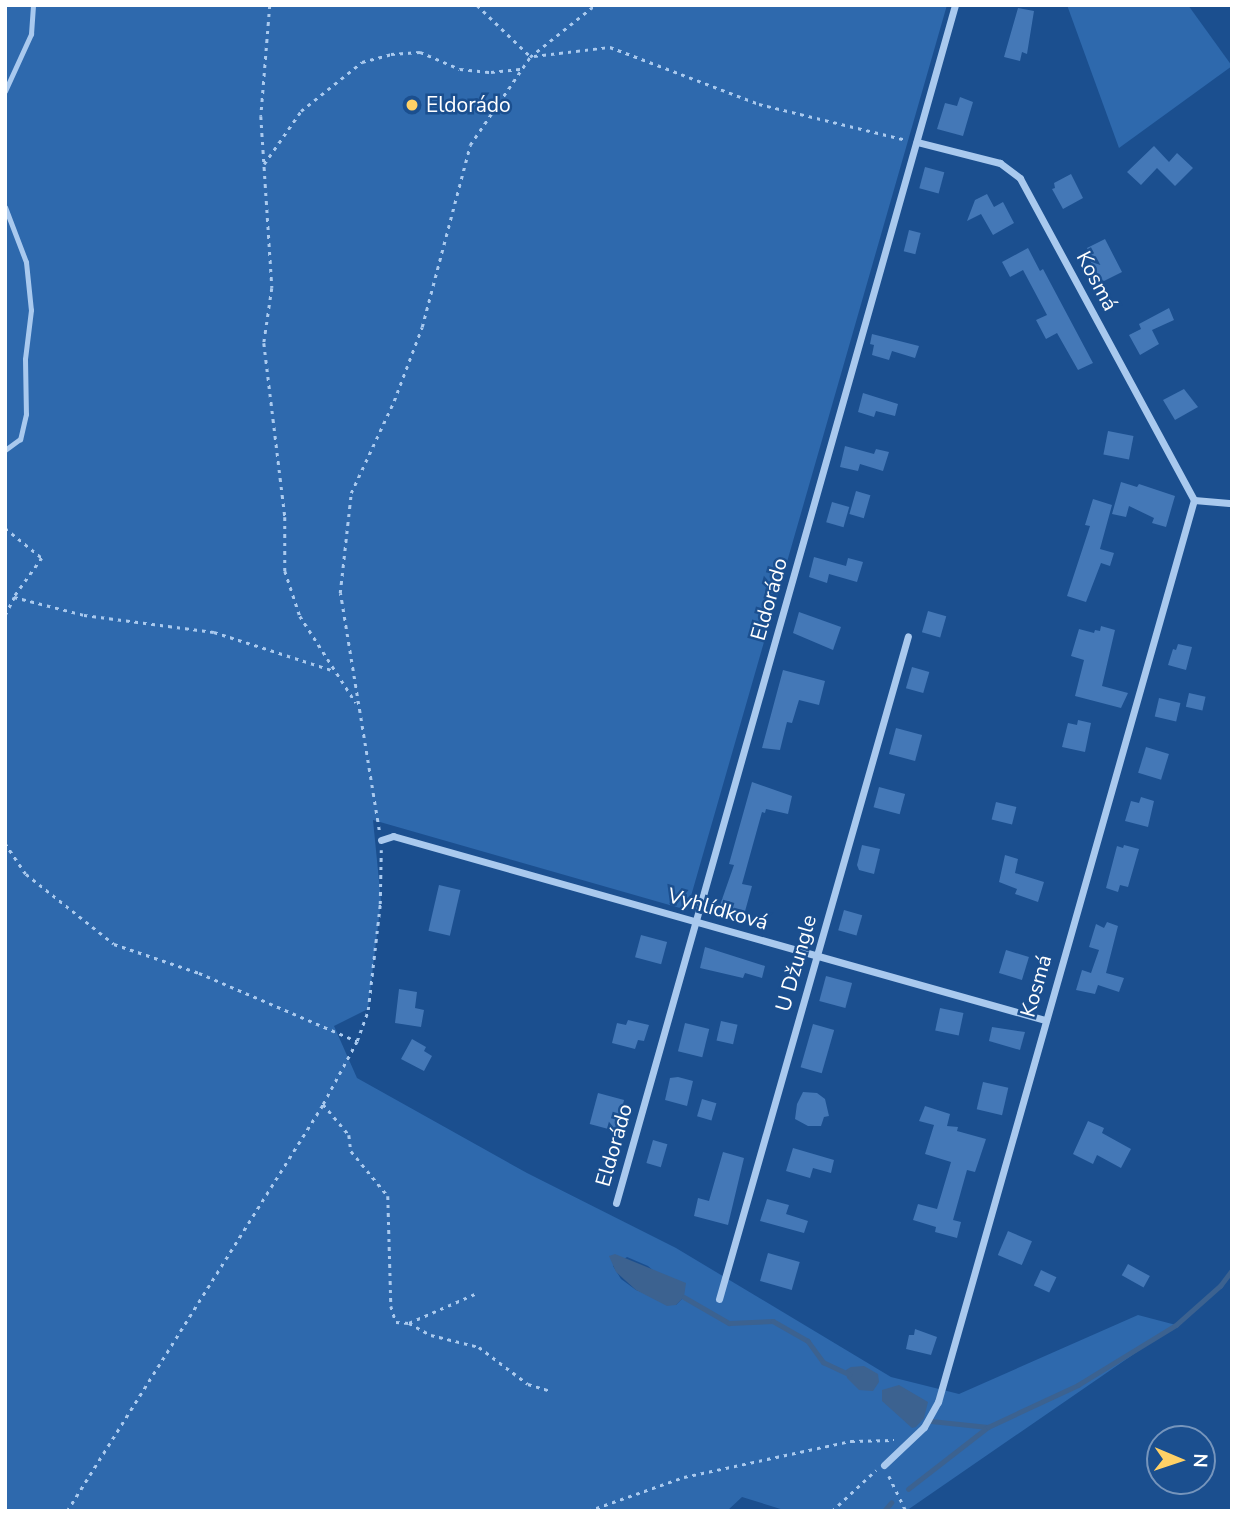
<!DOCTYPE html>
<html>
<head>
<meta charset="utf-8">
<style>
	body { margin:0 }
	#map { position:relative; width:1237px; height:1516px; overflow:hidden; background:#1b4f8f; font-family:"Nunito Sans",sans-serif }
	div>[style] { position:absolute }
	.green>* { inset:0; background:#2e69ad }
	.water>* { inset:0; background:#3c6290 }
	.stream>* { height:4.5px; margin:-2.25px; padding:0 2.25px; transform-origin:2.25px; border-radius:2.25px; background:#3c6290 }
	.building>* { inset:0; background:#4478b7; transform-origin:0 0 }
	.path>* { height:2.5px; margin-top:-1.25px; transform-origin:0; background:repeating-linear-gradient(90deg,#a9c9ee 0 3.5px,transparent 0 8.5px) }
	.service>* { height:5px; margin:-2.5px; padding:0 2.5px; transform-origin:2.5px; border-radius:2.5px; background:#a9c9ee }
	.minor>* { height:7px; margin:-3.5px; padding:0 3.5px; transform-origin:3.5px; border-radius:3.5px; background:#a9c9ee }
	.dots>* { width:19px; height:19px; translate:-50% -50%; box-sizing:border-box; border:4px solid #1b4f8f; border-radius:50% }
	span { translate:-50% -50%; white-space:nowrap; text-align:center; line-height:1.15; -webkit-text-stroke:5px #1b4f8f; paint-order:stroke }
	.poi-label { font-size:21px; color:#fff }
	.left { translate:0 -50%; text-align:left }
	.street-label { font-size:21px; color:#fff }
	.frame { position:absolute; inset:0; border:7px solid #fff; pointer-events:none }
	.north { position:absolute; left:1146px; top:1425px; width:70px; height:70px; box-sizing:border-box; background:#1b4f8f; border:2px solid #7695bc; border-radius:50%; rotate:92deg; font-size:19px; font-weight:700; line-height:28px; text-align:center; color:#fff }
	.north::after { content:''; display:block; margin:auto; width:24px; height:32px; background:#ffd166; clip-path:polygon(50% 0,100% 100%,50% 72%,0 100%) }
</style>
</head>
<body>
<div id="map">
	<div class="green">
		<div style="clip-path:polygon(evenodd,5px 5px,947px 5px,687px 910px,373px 820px,381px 901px,368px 1009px,334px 1026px,357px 1078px,527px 1173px,676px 1248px,891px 1377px,959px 1394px,1138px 1315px,1176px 1325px,906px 1511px,787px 1511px,742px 1497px,727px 1511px,5px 1511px,5px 5px,627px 1257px,648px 1266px,684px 1297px,676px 1305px,636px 1290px,621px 1279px,613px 1266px,627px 1257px)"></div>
		<div style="clip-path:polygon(1067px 5px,1188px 5px,1232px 66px,1119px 148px)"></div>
	</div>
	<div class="water">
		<div style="clip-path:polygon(615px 1254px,686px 1283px,684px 1297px,676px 1305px,667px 1306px,636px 1290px,616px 1272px,609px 1256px)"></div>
		<div style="clip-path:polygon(864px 1366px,878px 1374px,879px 1382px,873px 1391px,859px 1390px,847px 1378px,846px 1370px,851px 1367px)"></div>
		<div style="clip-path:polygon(899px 1385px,928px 1402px,924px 1418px,916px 1427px,912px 1428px,882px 1401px,882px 1390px)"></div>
	</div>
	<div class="stream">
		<div style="left:684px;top:1297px;width:52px;rotate:30deg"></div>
		<div style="left:729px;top:1323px;width:44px;rotate:-2.6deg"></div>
		<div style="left:773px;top:1321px;width:40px;rotate:29.7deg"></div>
		<div style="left:808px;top:1341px;width:26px;rotate:54deg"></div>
		<div style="left:823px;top:1362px;width:29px;rotate:25deg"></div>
		<div style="left:931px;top:1421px;width:57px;rotate:6deg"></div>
		<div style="left:908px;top:1489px;width:101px;rotate:-37.8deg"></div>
		<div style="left:988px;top:1427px;width:99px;rotate:-25deg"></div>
		<div style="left:1078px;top:1385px;width:115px;rotate:-31.5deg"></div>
		<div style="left:1176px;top:1325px;width:59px;rotate:-41.6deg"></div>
		<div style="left:1220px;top:1286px;width:20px;rotate:-53deg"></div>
		<div style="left:884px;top:1511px;width:11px;rotate:-49deg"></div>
	</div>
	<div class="building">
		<div style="clip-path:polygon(1018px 8px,1034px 11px,1027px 54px,1022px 52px,1020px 61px,1004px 57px)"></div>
		<div style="clip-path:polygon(960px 97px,973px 102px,963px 136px,937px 129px,945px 103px,957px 106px)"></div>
		<div style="clip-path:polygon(1154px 146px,1169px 162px,1177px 153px,1193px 168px,1175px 186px,1157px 168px,1141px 185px,1127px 172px)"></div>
		<div style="left:925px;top:167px;width:20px;height:22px;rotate:15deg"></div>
		<div style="clip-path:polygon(1071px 174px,1083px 198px,1063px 209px,1052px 189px,1055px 188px,1054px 183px)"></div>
		<div style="clip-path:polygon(987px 194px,994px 207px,1003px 202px,1014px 223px,993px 235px,981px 214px,967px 221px,975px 200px)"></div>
		<div style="left:909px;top:230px;width:12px;height:22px;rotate:14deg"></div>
		<div style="clip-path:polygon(1105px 239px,1122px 272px,1102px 282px,1088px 257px,1091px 256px,1087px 248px)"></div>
		<div style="clip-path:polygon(1028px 248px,1040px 271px,1043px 269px,1093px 363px,1078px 370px,1057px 333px,1046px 339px,1036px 320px,1047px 315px,1023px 270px,1010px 277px,1002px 262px)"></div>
		<div style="clip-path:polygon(1169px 308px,1174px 320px,1152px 330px,1159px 344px,1140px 355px,1129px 335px,1141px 329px,1139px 324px)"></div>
		<div style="clip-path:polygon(872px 334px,919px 346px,915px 358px,892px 351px,889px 360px,872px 355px,874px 345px,870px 344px)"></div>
		<div style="clip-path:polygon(1184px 389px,1198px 407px,1175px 420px,1163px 400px)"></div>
		<div style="clip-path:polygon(863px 393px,898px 404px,895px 416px,876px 411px,874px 417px,858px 412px)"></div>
		<div style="left:1108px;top:431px;width:26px;height:24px;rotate:11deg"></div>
		<div style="clip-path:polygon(845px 446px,874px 454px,876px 449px,889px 452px,883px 471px,860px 464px,858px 471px,840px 467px)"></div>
		<div style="clip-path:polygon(1121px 482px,1137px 487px,1139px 484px,1175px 496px,1166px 527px,1152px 523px,1154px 518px,1129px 506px,1126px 517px,1112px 514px)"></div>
		<div style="left:856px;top:491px;width:15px;height:24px;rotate:16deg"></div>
		<div style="clip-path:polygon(1093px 499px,1112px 505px,1100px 549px,1114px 553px,1110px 566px,1101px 563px,1086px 602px,1067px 596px,1090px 526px,1085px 525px)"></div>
		<div style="left:832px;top:502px;width:18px;height:21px;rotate:16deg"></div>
		<div style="clip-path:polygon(814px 557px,846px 566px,848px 558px,863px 562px,857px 582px,829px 574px,827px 583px,809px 577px)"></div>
		<div style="left:928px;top:611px;width:19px;height:22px;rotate:16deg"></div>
		<div style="clip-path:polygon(799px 612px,841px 627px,833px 650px,793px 633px)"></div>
		<div style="clip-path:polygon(1101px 626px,1115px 630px,1102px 686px,1128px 693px,1121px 708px,1075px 696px,1084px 660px,1071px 656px,1079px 629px,1094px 633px,1095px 630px,1100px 631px)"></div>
		<div style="clip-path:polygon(1178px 644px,1192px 647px,1186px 670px,1168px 665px,1173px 649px,1176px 650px)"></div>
		<div style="left:912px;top:667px;width:18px;height:22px;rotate:16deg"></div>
		<div style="clip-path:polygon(783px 670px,825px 681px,819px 705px,799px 700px,792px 723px,787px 722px,780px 750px,762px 748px)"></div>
		<div style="left:1189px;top:693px;width:17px;height:14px;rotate:13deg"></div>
		<div style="left:1159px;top:698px;width:22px;height:19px;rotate:13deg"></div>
		<div style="clip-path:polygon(1078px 720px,1091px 723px,1085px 752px,1062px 747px,1068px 723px,1077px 725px)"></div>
		<div style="left:896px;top:728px;width:27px;height:27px;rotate:15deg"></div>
		<div style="left:1146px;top:747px;width:24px;height:27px;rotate:17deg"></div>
		<div style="clip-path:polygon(752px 782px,792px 796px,788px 814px,766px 809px,765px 813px,762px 812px,742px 884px,752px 886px,744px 915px,719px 908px,734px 865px,729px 864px)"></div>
		<div style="left:879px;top:787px;width:27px;height:21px;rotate:15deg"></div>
		<div style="clip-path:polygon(1141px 797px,1154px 801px,1148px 827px,1125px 821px,1131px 801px,1139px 803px)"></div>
		<div style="left:996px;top:802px;width:21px;height:18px;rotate:14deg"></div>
		<div style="clip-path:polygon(862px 845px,880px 849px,874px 874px,859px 870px,857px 865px)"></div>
		<div style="clip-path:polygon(1124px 845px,1139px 849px,1128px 887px,1120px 885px,1118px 892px,1106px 888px,1117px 846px,1123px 848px)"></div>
		<div style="clip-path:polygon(1005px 855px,1018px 859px,1015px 873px,1044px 882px,1038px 902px,1015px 894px,1017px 889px,999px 882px)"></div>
		<div style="left:439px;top:885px;width:22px;height:47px;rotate:13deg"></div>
		<div style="left:844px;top:910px;width:19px;height:21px;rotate:16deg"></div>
		<div style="clip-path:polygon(1107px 922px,1118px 926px,1106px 973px,1124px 978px,1119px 992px,1098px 985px,1095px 994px,1076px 990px,1082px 970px,1091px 973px,1099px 950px,1089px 947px,1096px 924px,1104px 928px)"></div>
		<div style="left:641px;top:935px;width:27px;height:23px;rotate:15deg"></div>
		<div style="clip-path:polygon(705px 947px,765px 966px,762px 978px,745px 973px,743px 978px,700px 968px)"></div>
		<div style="left:1006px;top:950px;width:24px;height:24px;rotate:17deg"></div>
		<div style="left:826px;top:976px;width:27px;height:26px;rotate:15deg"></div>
		<div style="clip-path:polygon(399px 989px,417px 992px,415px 1008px,424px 1010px,421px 1027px,395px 1023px)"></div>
		<div style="left:940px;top:1008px;width:24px;height:23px;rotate:12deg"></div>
		<div style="clip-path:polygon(628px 1020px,649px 1025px,644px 1041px,638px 1040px,635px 1049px,612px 1043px,617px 1023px,626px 1025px)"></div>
		<div style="left:721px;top:1021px;width:17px;height:20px;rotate:13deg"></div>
		<div style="left:685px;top:1023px;width:25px;height:29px;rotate:14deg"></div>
		<div style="left:813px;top:1024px;width:22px;height:45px;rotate:16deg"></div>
		<div style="clip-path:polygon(992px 1027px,1025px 1032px,1020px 1050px,989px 1041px)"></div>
		<div style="clip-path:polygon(412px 1039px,426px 1047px,424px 1051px,432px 1056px,424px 1071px,401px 1059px)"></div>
		<div style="clip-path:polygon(678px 1077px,693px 1081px,687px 1106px,665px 1100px,670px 1078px)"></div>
		<div style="left:983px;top:1082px;width:26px;height:28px;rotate:13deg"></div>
		<div style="clip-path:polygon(803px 1092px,817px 1093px,825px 1099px,829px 1116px,824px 1117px,821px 1126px,808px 1126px,795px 1119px,797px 1104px)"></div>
		<div style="left:598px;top:1093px;width:27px;height:32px;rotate:15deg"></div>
		<div style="left:702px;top:1099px;width:15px;height:18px;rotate:16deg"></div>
		<div style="clip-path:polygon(925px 1106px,950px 1114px,947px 1126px,958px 1127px,957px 1131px,986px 1139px,975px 1172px,967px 1170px,953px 1220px,961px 1222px,957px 1238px,935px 1232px,936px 1227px,913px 1220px,918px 1204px,937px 1209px,951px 1162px,925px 1154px,934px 1125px,919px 1121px)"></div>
		<div style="clip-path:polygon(1088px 1121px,1104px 1128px,1102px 1133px,1131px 1149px,1121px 1168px,1097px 1155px,1093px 1164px,1073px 1154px)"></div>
		<div style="left:653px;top:1140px;width:15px;height:24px;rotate:16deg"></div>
		<div style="clip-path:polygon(793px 1148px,834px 1160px,831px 1173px,813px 1168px,810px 1178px,786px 1171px)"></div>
		<div style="clip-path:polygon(723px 1152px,744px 1158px,728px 1225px,694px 1216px,698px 1198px,709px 1201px)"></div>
		<div style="clip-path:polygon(767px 1199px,789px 1205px,786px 1214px,808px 1221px,804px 1233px,760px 1221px)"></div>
		<div style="left:1008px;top:1231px;width:26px;height:26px;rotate:23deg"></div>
		<div style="left:768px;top:1253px;width:33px;height:29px;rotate:16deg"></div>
		<div style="left:1128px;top:1264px;width:25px;height:13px;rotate:29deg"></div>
		<div style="left:1041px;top:1270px;width:17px;height:17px;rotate:25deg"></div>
		<div style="clip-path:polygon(915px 1329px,937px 1337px,931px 1355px,906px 1349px,909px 1335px,914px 1335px)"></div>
	</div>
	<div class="path">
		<div style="left:270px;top:5px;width:111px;rotate:94.6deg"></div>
		<div style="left:261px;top:116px;width:172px;rotate:86.3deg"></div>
		<div style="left:272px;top:288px;width:56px;rotate:98.3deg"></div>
		<div style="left:264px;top:343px;width:175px;rotate:83.1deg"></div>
		<div style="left:285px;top:517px;width:54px;rotate:90deg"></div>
		<div style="left:285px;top:571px;width:47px;rotate:71.6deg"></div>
		<div style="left:300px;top:616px;width:103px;rotate:57.2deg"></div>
		<div style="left:477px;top:5px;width:74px;rotate:43.9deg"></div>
		<div style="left:534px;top:56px;width:77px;rotate:-6.8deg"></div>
		<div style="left:610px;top:47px;width:160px;rotate:20.9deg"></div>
		<div style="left:759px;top:104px;width:152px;rotate:13.7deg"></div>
		<div style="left:264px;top:164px;width:65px;rotate:-55.1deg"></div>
		<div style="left:301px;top:111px;width:78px;rotate:-38.8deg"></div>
		<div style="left:362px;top:62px;width:30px;rotate:-15deg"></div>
		<div style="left:391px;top:54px;width:29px;rotate:-4deg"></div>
		<div style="left:420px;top:52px;width:43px;rotate:23deg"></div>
		<div style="left:460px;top:69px;width:31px;rotate:6deg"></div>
		<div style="left:491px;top:72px;width:31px;rotate:-6deg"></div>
		<div style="left:5px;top:528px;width:48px;rotate:39deg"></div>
		<div style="left:42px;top:558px;width:48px;rotate:125.7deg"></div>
		<div style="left:14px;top:597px;width:72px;rotate:14.4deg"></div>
		<div style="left:84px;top:615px;width:131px;rotate:7.5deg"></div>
		<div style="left:214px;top:632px;width:124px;rotate:17.9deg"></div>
		<div style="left:5px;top:615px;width:20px;rotate:-63deg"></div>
		<div style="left:379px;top:830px;width:240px;rotate:-99.3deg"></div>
		<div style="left:340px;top:593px;width:101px;rotate:-83.7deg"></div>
		<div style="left:351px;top:493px;width:102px;rotate:-64.9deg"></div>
		<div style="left:394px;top:401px;width:79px;rotate:-69.3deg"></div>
		<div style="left:422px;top:327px;width:188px;rotate:-75.2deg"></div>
		<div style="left:470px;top:145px;width:107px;rotate:-55.7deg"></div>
		<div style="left:530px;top:57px;width:83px;rotate:-38.7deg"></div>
		<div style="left:5px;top:843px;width:37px;rotate:56deg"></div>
		<div style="left:26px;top:874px;width:112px;rotate:38.5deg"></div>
		<div style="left:114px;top:944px;width:90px;rotate:18.8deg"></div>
		<div style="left:199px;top:973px;width:172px;rotate:23.3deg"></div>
		<div style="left:323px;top:1104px;width:40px;rotate:50deg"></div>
		<div style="left:349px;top:1135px;width:16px;rotate:83deg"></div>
		<div style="left:351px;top:1151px;width:58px;rotate:50.6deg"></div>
		<div style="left:388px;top:1196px;width:110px;rotate:88.4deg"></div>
		<div style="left:391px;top:1306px;width:17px;rotate:73deg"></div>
		<div style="left:396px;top:1322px;width:13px;rotate:4deg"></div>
		<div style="left:409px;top:1323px;width:74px;rotate:-23.8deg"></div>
		<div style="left:409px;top:1323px;width:25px;rotate:29deg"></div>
		<div style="left:431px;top:1335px;width:49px;rotate:14deg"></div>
		<div style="left:479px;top:1347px;width:61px;rotate:37.1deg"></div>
		<div style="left:528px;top:1384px;width:21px;rotate:17deg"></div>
		<div style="left:889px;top:1476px;width:39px;rotate:64deg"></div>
		<div style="left:67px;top:1511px;width:481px;rotate:-57.8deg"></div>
		<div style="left:323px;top:1104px;width:72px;rotate:-61.6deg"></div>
		<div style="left:357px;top:1041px;width:33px;rotate:-70deg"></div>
		<div style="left:368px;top:1010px;width:107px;rotate:-83.5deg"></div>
		<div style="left:380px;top:904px;width:54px;rotate:-88.9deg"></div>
		<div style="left:588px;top:1511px;width:102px;rotate:-19.5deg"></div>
		<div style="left:684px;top:1477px;width:171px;rotate:-12.2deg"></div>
		<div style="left:851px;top:1441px;width:43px;rotate:-1.3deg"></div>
		<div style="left:832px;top:1511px;width:60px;rotate:-43deg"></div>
	</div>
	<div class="service">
		<div style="left:5px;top:91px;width:63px;rotate:-65.5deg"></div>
		<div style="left:31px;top:34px;width:29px;rotate:-86deg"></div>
		<div style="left:5px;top:207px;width:59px;rotate:69.1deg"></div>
		<div style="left:26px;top:262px;width:48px;rotate:84.1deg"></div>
		<div style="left:31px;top:310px;width:49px;rotate:97deg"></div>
		<div style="left:25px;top:359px;width:55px;rotate:89deg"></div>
		<div style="left:26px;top:414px;width:26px;rotate:103deg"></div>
		<div style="left:20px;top:439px;width:19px;rotate:144deg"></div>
	</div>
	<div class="minor">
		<div style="left:1194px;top:500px;width:38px;rotate:5deg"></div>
		<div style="left:381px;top:840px;width:13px;rotate:-18deg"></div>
		<div style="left:393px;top:836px;width:677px;rotate:15.76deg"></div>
		<div style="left:616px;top:1203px;width:1245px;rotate:-74.2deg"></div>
		<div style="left:719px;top:1299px;width:689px;rotate:-74.09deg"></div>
		<div style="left:884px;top:1465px;width:55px;rotate:-43.5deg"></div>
		<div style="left:924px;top:1427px;width:29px;rotate:-61deg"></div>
		<div style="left:938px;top:1402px;width:938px;rotate:-74.16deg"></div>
		<div style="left:1194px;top:500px;width:366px;rotate:-118.4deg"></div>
		<div style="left:1020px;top:178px;width:25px;rotate:-143deg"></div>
		<div style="left:1000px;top:163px;width:86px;rotate:-165.8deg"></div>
	</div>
	<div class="dots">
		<div style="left:412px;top:105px;background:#ffd166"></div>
	</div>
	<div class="poi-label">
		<span class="left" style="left:426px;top:105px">Eldorádo</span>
	</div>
	<div class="street-label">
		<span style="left:1097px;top:281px;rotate:62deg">Kosmá</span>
		<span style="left:769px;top:599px;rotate:-74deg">Eldorádo</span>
		<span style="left:718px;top:909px;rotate:16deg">Vyhlídková</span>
		<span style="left:796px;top:963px;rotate:-74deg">U Džungle</span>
		<span style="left:1036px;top:986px;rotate:-74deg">Kosmá</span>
		<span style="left:614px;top:1145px;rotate:-74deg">Eldorádo</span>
	</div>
	<div class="frame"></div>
	<div class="north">N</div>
</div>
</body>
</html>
